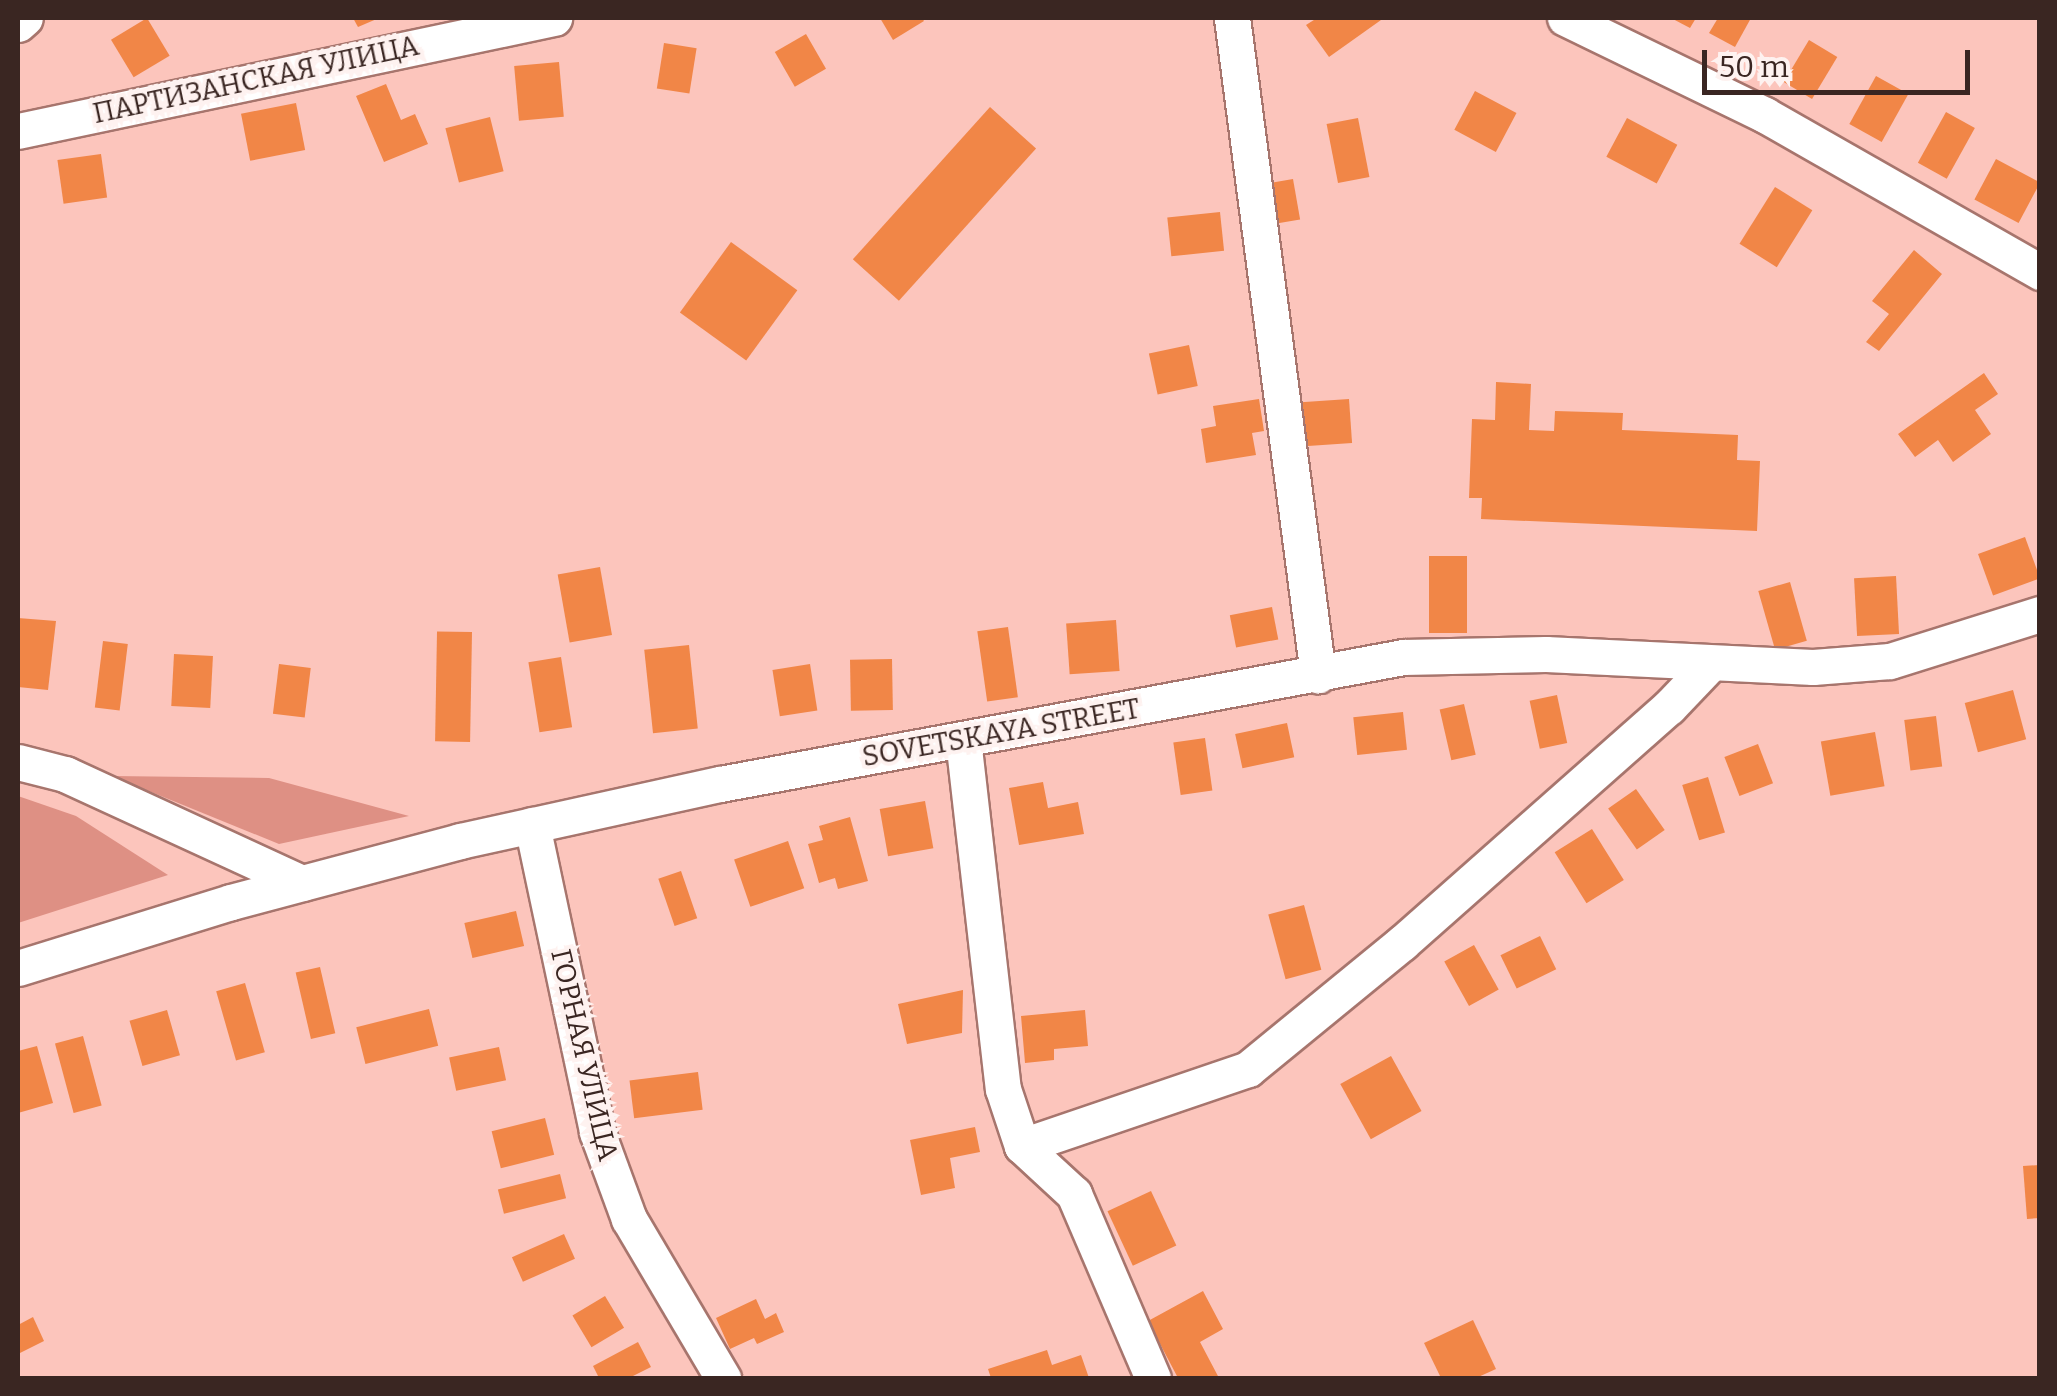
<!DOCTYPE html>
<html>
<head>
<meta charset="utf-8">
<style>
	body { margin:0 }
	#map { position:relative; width:2057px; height:1396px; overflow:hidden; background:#fcc5bc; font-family:Bitter,serif }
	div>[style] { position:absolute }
	.green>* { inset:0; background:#de9084 }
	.building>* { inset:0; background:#f18647; transform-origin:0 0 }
	.roads { filter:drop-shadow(2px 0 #a7756d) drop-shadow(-2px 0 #a7756d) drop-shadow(0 2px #a7756d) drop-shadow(0 -2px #a7756d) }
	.minor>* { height:35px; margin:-17.5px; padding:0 17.5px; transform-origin:17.5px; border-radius:17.5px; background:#fff }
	span { translate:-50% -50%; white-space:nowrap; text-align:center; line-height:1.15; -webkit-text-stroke:8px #fef2f0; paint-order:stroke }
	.street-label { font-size:28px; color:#3a2622 }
	.frame { position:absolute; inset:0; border:20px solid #3a2622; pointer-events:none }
	.scale { position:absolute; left:1702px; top:50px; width:268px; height:45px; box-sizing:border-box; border:5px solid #3a2622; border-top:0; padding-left:12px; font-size:30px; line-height:35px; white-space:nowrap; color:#3a2622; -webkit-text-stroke:8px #fef2f0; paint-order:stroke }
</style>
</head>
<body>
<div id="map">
	<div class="green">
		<div style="clip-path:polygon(112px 776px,269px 778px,409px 816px,279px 844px)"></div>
		<div style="clip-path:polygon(18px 796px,76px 816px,168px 875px,18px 923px)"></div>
	</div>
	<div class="building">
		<div style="left:147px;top:18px;width:44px;height:42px;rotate:59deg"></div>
		<div style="clip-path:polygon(353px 18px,379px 18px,358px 27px)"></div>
		<div style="clip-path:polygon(880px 18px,922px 18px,924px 21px,893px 40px)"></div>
		<div style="clip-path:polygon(1317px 18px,1380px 18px,1381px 20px,1329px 57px,1306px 25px)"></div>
		<div style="clip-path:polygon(1671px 18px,1696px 18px,1690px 28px)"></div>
		<div style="clip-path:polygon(1718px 18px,1751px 18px,1735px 47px,1709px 33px)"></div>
		<div style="left:806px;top:34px;width:40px;height:36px;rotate:60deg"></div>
		<div style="left:1809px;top:40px;width:33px;height:49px;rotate:31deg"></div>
		<div style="left:664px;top:43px;width:33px;height:46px;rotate:9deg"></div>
		<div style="left:559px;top:62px;width:55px;height:45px;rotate:85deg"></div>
		<div style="left:1876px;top:76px;width:37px;height:55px;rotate:29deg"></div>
		<div style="clip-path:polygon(386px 84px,401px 120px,415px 114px,428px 144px,384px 162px,356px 96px)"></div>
		<div style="left:1475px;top:91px;width:47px;height:44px;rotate:28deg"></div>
		<div style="left:296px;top:103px;width:48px;height:56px;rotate:79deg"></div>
		<div style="left:990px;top:107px;width:62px;height:205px;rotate:42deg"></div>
		<div style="left:1946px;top:112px;width:33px;height:58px;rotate:29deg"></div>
		<div style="left:490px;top:117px;width:56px;height:46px;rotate:76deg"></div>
		<div style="left:1358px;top:118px;width:60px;height:32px;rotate:79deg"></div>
		<div style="left:1627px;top:118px;width:57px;height:44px;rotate:28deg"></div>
		<div style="left:101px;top:154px;width:44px;height:44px;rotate:82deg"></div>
		<div style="left:1996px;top:159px;width:50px;height:46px;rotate:28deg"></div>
		<div style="left:1293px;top:179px;width:41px;height:27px;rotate:80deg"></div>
		<div style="left:1775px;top:187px;width:44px;height:67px;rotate:32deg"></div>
		<div style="left:1220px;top:212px;width:39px;height:53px;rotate:84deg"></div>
		<div style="left:731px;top:242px;width:82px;height:87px;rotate:36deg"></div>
		<div style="clip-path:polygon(1914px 250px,1942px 274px,1879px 351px,1866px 342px,1889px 314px,1872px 301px)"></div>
		<div style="left:1189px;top:345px;width:42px;height:41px;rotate:78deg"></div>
		<div style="clip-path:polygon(1984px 373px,1998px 394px,1975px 410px,1991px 434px,1953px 462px,1938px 440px,1915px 457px,1898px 434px)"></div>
		<div style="clip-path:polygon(1496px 382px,1531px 384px,1529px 430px,1554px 431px,1555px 411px,1623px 413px,1622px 430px,1738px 435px,1737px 460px,1760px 461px,1757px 531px,1481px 519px,1482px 498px,1469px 498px,1472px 419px,1495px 420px)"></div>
		<div style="clip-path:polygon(1259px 399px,1264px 431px,1252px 433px,1256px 455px,1206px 463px,1201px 429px,1216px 426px,1213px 406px)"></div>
		<div style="left:1349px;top:399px;width:44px;height:48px;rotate:86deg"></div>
		<div style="left:2025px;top:537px;width:44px;height:50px;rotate:70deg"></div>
		<div style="left:1429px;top:556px;width:38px;height:77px"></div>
		<div style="left:600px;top:567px;width:69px;height:43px;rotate:80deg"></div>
		<div style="left:1896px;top:576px;width:58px;height:42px;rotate:87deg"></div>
		<div style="left:1790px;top:582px;width:61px;height:33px;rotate:74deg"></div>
		<div style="left:1272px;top:607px;width:33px;height:43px;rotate:79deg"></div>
		<div style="clip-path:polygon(18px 618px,56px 621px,48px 690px,18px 687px)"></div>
		<div style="left:1116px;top:620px;width:51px;height:50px;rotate:86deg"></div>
		<div style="left:1008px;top:627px;width:71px;height:31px;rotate:82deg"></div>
		<div style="left:472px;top:632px;width:110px;height:35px;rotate:91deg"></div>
		<div style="left:103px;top:641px;width:25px;height:67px;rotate:7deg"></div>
		<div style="left:689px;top:645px;width:84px;height:45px;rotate:84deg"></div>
		<div style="left:174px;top:654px;width:39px;height:52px;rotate:3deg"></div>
		<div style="left:561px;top:657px;width:71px;height:33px;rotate:81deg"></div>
		<div style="left:892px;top:659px;width:51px;height:42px;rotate:89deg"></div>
		<div style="left:279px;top:664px;width:32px;height:50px;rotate:7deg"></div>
		<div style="left:810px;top:664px;width:47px;height:38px;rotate:81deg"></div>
		<div style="left:2013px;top:690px;width:51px;height:50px;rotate:75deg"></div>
		<div style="left:1557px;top:695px;width:49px;height:28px;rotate:78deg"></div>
		<div style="left:1464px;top:704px;width:52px;height:25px;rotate:77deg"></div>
		<div style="left:1403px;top:712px;width:38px;height:50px;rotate:84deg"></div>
		<div style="left:1936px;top:716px;width:51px;height:32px;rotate:83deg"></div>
		<div style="left:1287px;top:723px;width:35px;height:53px;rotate:78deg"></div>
		<div style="left:1875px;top:732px;width:55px;height:55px;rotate:80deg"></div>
		<div style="left:1205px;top:738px;width:53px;height:32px;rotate:82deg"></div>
		<div style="left:1758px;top:744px;width:42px;height:36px;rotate:69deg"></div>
		<div style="left:1708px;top:777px;width:58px;height:27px;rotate:73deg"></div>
		<div style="clip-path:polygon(1043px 782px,1048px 808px,1078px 802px,1084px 834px,1019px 845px,1009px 788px)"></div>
		<div style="left:1636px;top:789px;width:50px;height:34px;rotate:55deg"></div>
		<div style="left:925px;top:801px;width:48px;height:46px;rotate:80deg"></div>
		<div style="clip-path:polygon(850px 817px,868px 881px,838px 889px,835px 878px,819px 883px,808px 844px,823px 840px,819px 826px)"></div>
		<div style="left:1592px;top:829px;width:60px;height:44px;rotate:58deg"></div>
		<div style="left:788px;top:841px;width:50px;height:57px;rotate:71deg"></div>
		<div style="left:681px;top:871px;width:50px;height:24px;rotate:71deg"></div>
		<div style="left:1304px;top:905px;width:67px;height:37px;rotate:75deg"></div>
		<div style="left:516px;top:911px;width:36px;height:53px;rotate:77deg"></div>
		<div style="left:1540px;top:936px;width:37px;height:44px;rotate:64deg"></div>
		<div style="left:1474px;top:945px;width:51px;height:34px;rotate:61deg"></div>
		<div style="left:320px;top:967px;width:68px;height:25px;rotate:77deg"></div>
		<div style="left:245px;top:983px;width:72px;height:30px;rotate:74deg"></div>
		<div style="clip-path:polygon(963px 990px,962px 1033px,907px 1044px,898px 1004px)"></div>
		<div style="left:429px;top:1009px;width:38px;height:75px;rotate:76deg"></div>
		<div style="left:167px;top:1010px;width:47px;height:39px;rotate:74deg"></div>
		<div style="clip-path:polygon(1085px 1010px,1088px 1046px,1054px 1049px,1054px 1060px,1025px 1063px,1021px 1016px)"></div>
		<div style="left:83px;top:1036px;width:72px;height:29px;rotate:75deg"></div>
		<div style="clip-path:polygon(37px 1046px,53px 1103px,18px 1113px,18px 1051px)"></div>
		<div style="left:499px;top:1047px;width:34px;height:51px;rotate:78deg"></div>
		<div style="left:1391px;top:1056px;width:63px;height:58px;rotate:61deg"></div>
		<div style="left:698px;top:1072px;width:38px;height:69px;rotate:83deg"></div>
		<div style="left:545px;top:1118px;width:38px;height:55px;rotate:76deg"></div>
		<div style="clip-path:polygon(975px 1127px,980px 1152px,950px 1158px,955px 1188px,921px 1195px,910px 1140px)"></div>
		<div style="clip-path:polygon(2040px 1165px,2040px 1218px,2027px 1219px,2023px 1166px)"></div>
		<div style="left:560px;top:1174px;width:25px;height:64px;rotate:76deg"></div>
		<div style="left:1151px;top:1191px;width:60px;height:48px;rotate:65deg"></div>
		<div style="left:564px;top:1234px;width:27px;height:57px;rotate:66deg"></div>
		<div style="clip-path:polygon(1203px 1291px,1223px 1329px,1200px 1342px,1219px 1378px,1178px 1378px,1148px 1321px)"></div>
		<div style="left:605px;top:1296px;width:37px;height:38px;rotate:59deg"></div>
		<div style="clip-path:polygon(756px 1299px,765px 1319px,776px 1313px,784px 1332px,757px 1344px,754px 1338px,730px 1349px,716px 1318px)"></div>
		<div style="clip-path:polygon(33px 1317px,44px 1341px,18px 1354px,18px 1325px)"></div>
		<div style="clip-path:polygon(1473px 1320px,1496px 1369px,1476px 1378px,1441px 1378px,1424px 1343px)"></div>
		<div style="clip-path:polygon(638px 1342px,651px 1367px,629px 1378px,599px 1378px,593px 1366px)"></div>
		<div style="clip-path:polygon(1047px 1350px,1052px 1365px,1081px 1355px,1089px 1378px,991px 1378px,988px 1369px)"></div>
	</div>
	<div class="roads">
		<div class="minor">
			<div style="left:1232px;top:18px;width:663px;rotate:82.54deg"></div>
			<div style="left:1565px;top:18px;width:222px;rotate:25.9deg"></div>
			<div style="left:1765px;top:115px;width:317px;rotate:29.7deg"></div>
			<div style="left:18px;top:24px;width:9px;rotate:-41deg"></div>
			<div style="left:18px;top:131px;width:548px;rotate:-11.9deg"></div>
			<div style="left:963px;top:739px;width:352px;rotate:83.5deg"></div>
			<div style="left:1003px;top:1089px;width:60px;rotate:71.6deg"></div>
			<div style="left:1022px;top:1146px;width:71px;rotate:42.7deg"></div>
			<div style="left:1074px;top:1194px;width:200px;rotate:66.8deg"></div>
			<div style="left:18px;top:762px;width:49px;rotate:14.3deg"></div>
			<div style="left:65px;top:774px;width:261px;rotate:24.7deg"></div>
			<div style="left:532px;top:825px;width:314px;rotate:78deg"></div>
			<div style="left:597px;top:1132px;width:93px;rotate:69.8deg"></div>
			<div style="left:629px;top:1219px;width:185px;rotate:59.4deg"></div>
			<div style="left:18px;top:968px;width:223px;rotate:-17.2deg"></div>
			<div style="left:231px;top:902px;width:237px;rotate:-14.9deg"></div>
			<div style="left:460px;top:841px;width:266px;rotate:-12.4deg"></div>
			<div style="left:720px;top:784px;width:695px;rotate:-10.53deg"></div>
			<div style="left:1403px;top:657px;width:143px;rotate:-1.2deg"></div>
			<div style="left:1546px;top:654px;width:267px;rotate:2.8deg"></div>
			<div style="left:1813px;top:667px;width:77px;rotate:-4.5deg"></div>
			<div style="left:1890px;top:661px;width:157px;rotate:-17.4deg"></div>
			<div style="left:1022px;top:1146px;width:239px;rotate:-18.8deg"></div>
			<div style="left:1248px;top:1069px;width:199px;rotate:-39.3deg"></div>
			<div style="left:1402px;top:943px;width:356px;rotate:-41.5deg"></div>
			<div style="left:1669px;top:707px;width:58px;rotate:-46.4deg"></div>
		</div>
	</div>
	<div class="street-label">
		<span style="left:256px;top:80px;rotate:-12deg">ПАРТИЗАНСКАЯ УЛИЦА</span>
		<span style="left:1001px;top:733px;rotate:-10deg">SOVETSKAYA STREET</span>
		<span style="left:584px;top:1055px;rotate:77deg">ГОРНАЯ УЛИЦА</span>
	</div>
	<div class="frame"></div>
	<div class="scale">50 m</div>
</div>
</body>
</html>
